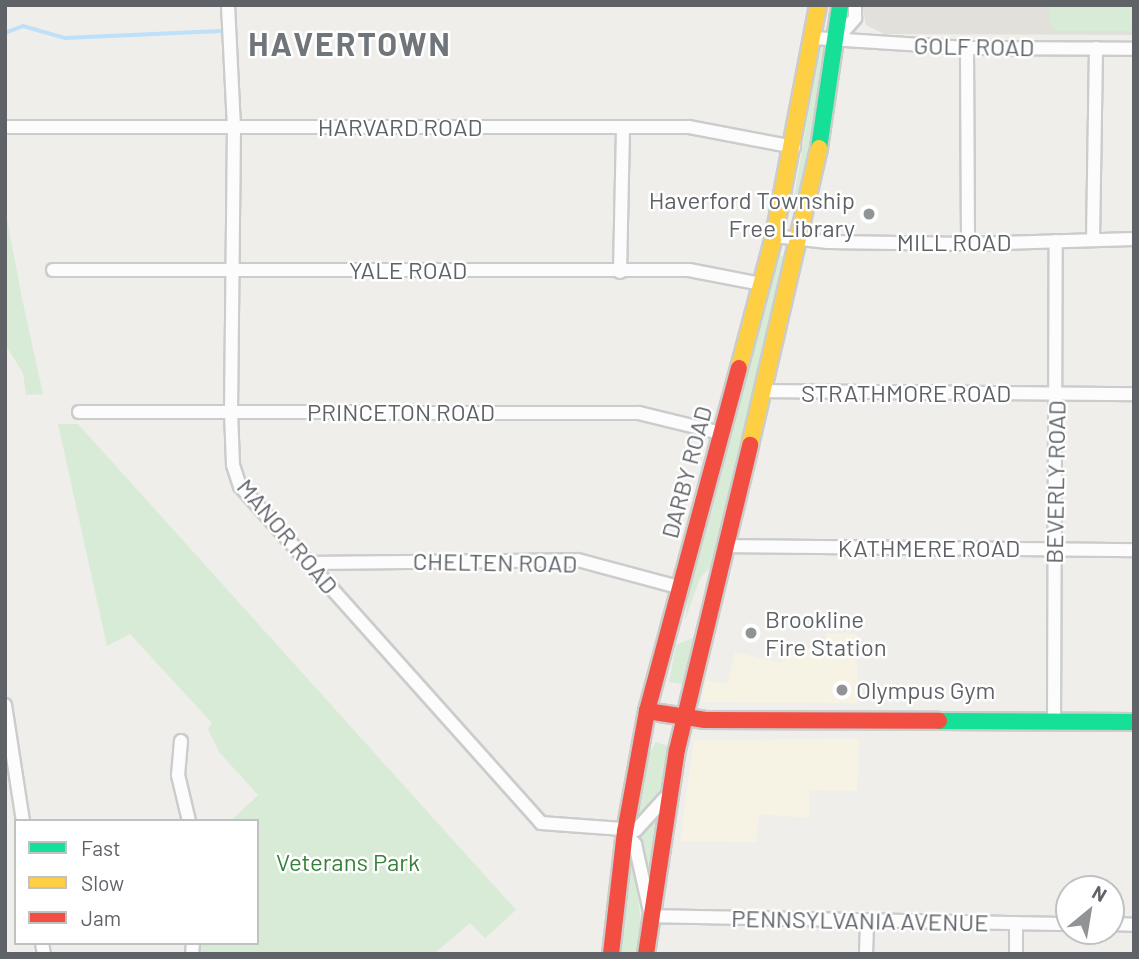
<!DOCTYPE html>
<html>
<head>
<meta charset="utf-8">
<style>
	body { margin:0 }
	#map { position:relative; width:1139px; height:959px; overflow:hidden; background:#efeeea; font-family:Barlow,sans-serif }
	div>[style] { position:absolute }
	.commercial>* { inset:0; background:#f7f3e4 }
	.education>* { inset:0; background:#e2e0da }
	.green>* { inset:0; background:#d8ebd6 }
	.stream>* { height:3.5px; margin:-1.75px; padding:0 1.75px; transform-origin:1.75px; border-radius:1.75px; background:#bfe0f9 }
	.roads { filter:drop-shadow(2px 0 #cbcccc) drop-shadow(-2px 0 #cbcccc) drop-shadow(0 2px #cbcccc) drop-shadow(0 -2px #cbcccc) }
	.street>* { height:12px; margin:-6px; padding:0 6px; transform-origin:6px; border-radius:6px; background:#fdfcfc }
	.fast>* { height:16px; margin:-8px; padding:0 8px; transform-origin:8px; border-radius:8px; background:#16e098 }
	.slow>* { height:16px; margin:-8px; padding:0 8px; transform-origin:8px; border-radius:8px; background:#ffcf43 }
	.jam>* { height:16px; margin:-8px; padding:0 8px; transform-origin:8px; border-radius:8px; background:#f24e42 }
	.dots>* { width:19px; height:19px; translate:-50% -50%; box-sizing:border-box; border:4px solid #fff; border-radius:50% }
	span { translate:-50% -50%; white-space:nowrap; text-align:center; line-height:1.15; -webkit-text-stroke:5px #fff; paint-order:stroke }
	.street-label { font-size:24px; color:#5f6368 }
	.poi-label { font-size:24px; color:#5f6368 }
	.right { translate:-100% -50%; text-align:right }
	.left { translate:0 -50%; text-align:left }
	.park-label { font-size:24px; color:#348238 }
	.district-label { font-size:32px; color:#70757a; font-weight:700; letter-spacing:2px }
	.frame { position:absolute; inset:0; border:7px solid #5f6368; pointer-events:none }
	.legend { position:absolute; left:14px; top:819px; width:245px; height:126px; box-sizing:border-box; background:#fff; border:2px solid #bfc1c3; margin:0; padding:9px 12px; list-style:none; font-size:21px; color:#5f6368 }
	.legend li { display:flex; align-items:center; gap:14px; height:35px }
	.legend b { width:35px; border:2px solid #bfc1c3 }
	.north { position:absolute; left:1055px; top:875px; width:70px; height:70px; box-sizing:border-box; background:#fff; border:2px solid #bfc1c3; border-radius:50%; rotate:30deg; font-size:19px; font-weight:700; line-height:28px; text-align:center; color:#5f6368 }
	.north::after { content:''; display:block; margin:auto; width:24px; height:32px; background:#919496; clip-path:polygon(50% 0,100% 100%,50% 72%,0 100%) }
</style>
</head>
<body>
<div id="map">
	<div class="commercial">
		<div style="clip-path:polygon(826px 633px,856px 634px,858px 703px,701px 702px,706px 680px,728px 684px,735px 652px,781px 663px,787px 647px,826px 648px)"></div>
		<div style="clip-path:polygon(859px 739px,857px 791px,809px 790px,809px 818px,759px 814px,756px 842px,680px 841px,694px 740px)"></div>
	</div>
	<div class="education">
		<div style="clip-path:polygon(862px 5px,1134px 5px,1134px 35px,884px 34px,866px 25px)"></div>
	</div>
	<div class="green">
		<div style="clip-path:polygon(1050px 5px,1134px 5px,1134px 31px,1057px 31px,1050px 25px)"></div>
		<div style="clip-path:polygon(820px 46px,827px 47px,827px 68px,798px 210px,792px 208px)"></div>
		<div style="clip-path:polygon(5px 209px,23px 303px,43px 394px,26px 395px,23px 373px,5px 344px)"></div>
		<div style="clip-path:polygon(776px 255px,788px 257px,713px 565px,700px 578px,685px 620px,692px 565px)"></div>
		<div style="clip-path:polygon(58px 424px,78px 424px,516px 910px,485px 938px,470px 923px,434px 954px,198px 954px,198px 943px,257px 943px,257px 821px,231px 821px,258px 795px,219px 752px,208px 729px,212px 723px,130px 634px,107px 646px)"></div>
		<div style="clip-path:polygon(695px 637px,682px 684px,669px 682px,676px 645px)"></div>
		<div style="clip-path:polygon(656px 742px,671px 747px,657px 806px,634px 827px,647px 757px)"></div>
		<div style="clip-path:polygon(656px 822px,646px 884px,639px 835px)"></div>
		<div style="clip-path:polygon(632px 851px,642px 930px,639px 954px,617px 954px)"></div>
	</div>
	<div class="stream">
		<div style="left:5px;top:33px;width:19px;rotate:-21deg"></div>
		<div style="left:23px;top:26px;width:44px;rotate:15.9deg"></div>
		<div style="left:65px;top:38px;width:156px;rotate:-2.6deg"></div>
	</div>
	<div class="roads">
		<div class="street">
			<div style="left:228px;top:5px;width:121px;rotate:87.2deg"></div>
			<div style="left:234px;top:126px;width:286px;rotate:90.6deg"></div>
			<div style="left:231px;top:412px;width:53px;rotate:87.8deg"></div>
			<div style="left:233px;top:465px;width:22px;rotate:72deg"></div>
			<div style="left:240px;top:486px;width:452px;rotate:48.2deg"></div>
			<div style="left:541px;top:823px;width:95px;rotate:4.2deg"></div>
			<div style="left:636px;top:830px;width:43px;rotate:-47.8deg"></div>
			<div style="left:814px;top:38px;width:153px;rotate:3.7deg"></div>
			<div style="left:967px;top:48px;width:167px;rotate:0.3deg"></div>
			<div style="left:837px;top:39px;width:28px;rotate:-49deg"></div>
			<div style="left:855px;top:18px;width:13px;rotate:-90deg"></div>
			<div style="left:967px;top:48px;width:196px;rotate:89.7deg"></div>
			<div style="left:5px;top:127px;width:684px"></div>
			<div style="left:689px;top:127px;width:107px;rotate:10.8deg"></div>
			<div style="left:774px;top:236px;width:54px;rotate:6.3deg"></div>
			<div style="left:828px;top:242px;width:140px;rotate:0.8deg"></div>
			<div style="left:968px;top:244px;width:166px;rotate:-1.7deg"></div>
			<div style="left:1093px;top:240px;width:192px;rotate:-89.1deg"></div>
			<div style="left:53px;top:270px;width:636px"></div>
			<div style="left:689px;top:270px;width:73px;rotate:11deg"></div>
			<div style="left:620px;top:272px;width:144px;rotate:-88.8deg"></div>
			<div style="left:762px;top:391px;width:372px;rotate:0.5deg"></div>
			<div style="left:79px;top:412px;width:560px;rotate:0.1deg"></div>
			<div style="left:639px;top:413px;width:84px;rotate:13.7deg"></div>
			<div style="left:725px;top:546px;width:409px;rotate:0.6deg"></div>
			<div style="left:309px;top:563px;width:269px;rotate:-0.6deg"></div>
			<div style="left:578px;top:560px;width:104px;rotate:15.1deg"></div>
			<div style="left:5px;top:705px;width:117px;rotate:81.2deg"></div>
			<div style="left:1054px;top:722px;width:481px;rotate:-89.8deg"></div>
			<div style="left:181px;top:741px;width:34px;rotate:95deg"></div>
			<div style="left:178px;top:775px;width:47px;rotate:76.6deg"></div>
			<div style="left:625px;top:832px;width:16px;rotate:50deg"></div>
			<div style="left:635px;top:844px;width:74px;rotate:77.5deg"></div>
			<div style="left:651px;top:916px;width:418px;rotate:1.1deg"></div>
			<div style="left:1016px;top:923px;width:31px;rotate:90deg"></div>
			<div style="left:1111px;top:924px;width:23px;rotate:2deg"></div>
			<div style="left:42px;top:943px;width:11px;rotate:80deg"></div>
			<div style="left:192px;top:954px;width:11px;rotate:-85deg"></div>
			<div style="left:866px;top:954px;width:33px;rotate:-88deg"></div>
		</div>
		<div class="fast">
			<div style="left:819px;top:148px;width:145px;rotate:-81.6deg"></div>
			<div style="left:939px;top:721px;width:195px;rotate:0.3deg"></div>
		</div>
		<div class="slow">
			<div style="left:739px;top:368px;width:137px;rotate:-75.1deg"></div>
			<div style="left:774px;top:236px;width:235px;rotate:-79.2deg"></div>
			<div style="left:750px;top:445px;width:305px;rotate:-76.9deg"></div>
		</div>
		<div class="jam">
			<div style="left:647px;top:711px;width:59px;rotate:8.8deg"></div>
			<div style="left:705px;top:720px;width:234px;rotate:0.2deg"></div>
			<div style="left:611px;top:954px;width:123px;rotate:-83.5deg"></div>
			<div style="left:625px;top:832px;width:123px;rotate:-79.7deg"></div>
			<div style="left:647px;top:711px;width:355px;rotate:-75deg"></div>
			<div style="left:646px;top:954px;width:206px;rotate:-81.4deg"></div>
			<div style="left:677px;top:750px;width:314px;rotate:-76.5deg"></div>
		</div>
	</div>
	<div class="dots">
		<div style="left:869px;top:214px;background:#919496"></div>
		<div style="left:751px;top:633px;background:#919496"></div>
		<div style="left:842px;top:690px;background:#919496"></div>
	</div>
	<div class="street-label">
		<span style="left:974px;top:46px;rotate:1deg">GOLF ROAD</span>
		<span style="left:400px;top:127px">HARVARD ROAD</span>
		<span style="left:954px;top:242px">MILL ROAD</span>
		<span style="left:408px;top:270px">YALE ROAD</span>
		<span style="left:906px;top:393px">STRATHMORE ROAD</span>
		<span style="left:401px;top:412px">PRINCETON ROAD</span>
		<span style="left:686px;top:472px;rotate:-75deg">DARBY ROAD</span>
		<span style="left:1055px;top:482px;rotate:-89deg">BEVERLY ROAD</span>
		<span style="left:288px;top:536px;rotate:50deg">MANOR ROAD</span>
		<span style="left:929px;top:548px">KATHMERE ROAD</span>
		<span style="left:495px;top:562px;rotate:1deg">CHELTEN ROAD</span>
		<span style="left:860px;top:920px;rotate:1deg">PENNSYLVANIA AVENUE</span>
	</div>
	<div class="poi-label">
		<span class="right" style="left:855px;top:214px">Haverford Township<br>Free Library</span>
		<span class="left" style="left:765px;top:633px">Brookline<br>Fire Station</span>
		<span class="left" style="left:856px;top:690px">Olympus Gym</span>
	</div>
	<div class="park-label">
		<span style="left:348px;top:862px">Veterans Park</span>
	</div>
	<div class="district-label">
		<span style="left:350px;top:43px">HAVERTOWN</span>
	</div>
	<div class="frame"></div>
	<ul class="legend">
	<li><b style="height:9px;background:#16e098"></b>Fast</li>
	<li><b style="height:9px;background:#ffcf43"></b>Slow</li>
	<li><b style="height:9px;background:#f24e42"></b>Jam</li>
	</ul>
	<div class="north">N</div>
</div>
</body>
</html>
